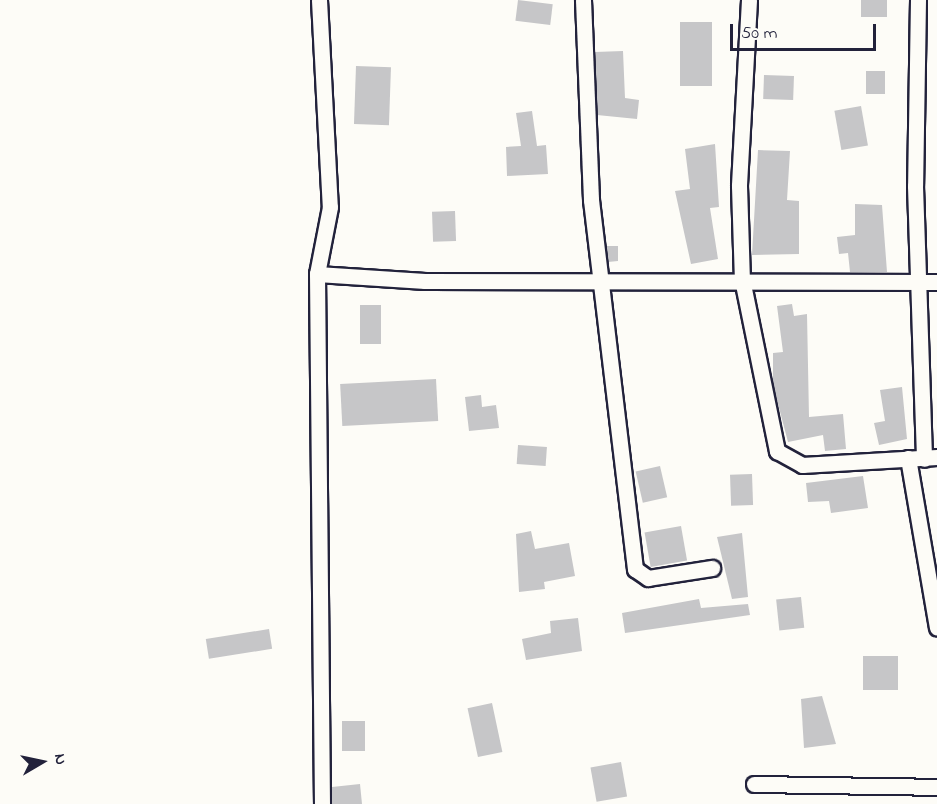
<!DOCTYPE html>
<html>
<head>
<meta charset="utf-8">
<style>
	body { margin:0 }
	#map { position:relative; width:937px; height:804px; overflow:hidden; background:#fdfcf7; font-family:"Indie Flower",sans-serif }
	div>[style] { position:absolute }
	.building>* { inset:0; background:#c6c6c8; transform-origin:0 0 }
	.roads { filter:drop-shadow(2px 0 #22223b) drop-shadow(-2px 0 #22223b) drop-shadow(0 2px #22223b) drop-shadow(0 -2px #22223b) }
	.minor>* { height:15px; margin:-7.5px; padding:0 7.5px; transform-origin:7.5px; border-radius:7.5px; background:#fdfcf7 }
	span { translate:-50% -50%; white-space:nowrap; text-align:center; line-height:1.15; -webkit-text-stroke:5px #fdfcf7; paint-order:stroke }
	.north { position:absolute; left:12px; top:732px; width:60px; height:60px; -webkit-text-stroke:4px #fdfcf7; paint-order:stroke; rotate:81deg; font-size:16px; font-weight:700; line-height:24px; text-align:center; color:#22223b }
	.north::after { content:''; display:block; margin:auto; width:21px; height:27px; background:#22223b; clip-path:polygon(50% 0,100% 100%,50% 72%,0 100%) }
	.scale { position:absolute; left:730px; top:24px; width:146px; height:27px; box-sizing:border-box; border:3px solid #22223b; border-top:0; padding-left:8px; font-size:18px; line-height:21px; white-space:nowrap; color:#22223b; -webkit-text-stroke:4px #fdfcf7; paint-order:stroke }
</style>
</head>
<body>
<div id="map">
	<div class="building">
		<div style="left:518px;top:0;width:35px;height:21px;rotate:7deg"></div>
		<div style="left:861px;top:0;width:26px;height:17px"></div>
		<div style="left:680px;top:22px;width:32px;height:64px"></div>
		<div style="clip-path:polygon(623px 51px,625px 98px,639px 100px,637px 119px,597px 115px,595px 52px)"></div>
		<div style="left:356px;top:66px;width:35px;height:58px;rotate:2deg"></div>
		<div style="left:866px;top:71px;width:19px;height:23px"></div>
		<div style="left:764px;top:75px;width:30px;height:24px;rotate:2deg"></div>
		<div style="left:861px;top:106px;width:40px;height:27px;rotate:80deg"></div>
		<div style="clip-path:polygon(532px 111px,537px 146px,546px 145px,548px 174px,507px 176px,506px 147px,521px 146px,516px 113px)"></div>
		<div style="clip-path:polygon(715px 144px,719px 207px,710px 208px,718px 259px,691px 264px,675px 191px,690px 189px,685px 149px)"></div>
		<div style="clip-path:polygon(758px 150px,790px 151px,787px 200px,799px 201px,799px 254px,752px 255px)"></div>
		<div style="clip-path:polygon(855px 204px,882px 205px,887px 272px,850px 272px,848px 253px,839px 254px,837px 237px,855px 235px)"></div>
		<div style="left:455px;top:211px;width:30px;height:23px;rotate:88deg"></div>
		<div style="clip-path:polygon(606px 246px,618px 246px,618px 261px,608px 262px)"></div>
		<div style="clip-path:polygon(792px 304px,794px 316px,807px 314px,809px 417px,843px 414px,846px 449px,825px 451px,823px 435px,788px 442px,773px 385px,773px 353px,783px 352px,777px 306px)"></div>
		<div style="left:360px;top:305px;width:21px;height:39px"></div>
		<div style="left:436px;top:379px;width:42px;height:96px;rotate:87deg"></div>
		<div style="clip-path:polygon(902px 387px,907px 439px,879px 445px,874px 423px,885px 421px,880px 390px)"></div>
		<div style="clip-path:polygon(481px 395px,482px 407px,496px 405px,499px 428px,469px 431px,465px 397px)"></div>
		<div style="left:518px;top:445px;width:29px;height:19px;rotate:4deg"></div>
		<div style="left:660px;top:466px;width:32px;height:25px;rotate:77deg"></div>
		<div style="left:752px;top:474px;width:31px;height:22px;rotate:88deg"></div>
		<div style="clip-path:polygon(863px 476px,868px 508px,831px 513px,829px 501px,808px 502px,806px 483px)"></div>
		<div style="left:681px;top:526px;width:35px;height:37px;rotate:80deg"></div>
		<div style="clip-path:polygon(531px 531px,535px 549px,569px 543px,575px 576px,544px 582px,545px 589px,519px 592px,516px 534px)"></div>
		<div style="clip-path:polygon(742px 533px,748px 597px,732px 599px,717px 537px)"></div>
		<div style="left:801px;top:597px;width:31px;height:25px;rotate:84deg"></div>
		<div style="clip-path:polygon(699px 599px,701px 608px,748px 604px,750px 615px,625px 633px,622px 613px)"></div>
		<div style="clip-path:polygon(578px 618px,582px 651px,526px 660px,522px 639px,551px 633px,550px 621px)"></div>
		<div style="left:269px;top:629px;width:20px;height:64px;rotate:81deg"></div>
		<div style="left:863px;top:656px;width:35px;height:34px"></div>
		<div style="clip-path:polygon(822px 696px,836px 744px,804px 748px,801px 699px)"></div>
		<div style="left:492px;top:703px;width:50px;height:25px;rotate:78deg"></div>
		<div style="left:342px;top:721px;width:23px;height:30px"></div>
		<div style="left:621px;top:762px;width:35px;height:31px;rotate:80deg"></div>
		<div style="clip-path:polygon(360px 784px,362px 804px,332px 804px,332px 787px)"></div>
	</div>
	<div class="roads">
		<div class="minor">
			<div style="left:319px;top:0;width:207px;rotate:87deg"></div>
			<div style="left:330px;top:207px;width:68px;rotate:101deg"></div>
			<div style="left:317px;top:274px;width:530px;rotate:89.46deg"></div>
			<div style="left:583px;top:0;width:200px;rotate:87.7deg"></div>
			<div style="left:591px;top:200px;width:372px;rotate:83.2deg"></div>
			<div style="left:635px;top:569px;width:16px;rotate:35deg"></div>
			<div style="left:648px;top:578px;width:65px;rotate:-8.9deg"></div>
			<div style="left:749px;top:0;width:186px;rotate:93.1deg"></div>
			<div style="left:739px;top:186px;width:93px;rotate:88.2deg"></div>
			<div style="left:742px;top:279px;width:176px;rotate:78.5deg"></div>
			<div style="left:777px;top:451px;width:29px;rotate:29deg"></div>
			<div style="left:802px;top:465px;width:135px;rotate:-3.4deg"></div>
			<div style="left:918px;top:0;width:186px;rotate:90.9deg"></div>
			<div style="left:915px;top:186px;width:273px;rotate:88.1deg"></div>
			<div style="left:317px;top:274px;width:108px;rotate:3.7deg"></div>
			<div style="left:425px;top:281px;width:512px;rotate:0.11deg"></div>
			<div style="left:908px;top:458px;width:172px;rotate:80.3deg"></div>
			<div style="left:754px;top:784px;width:183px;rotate:0.9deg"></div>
		</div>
	</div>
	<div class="north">N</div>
	<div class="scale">50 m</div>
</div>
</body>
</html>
